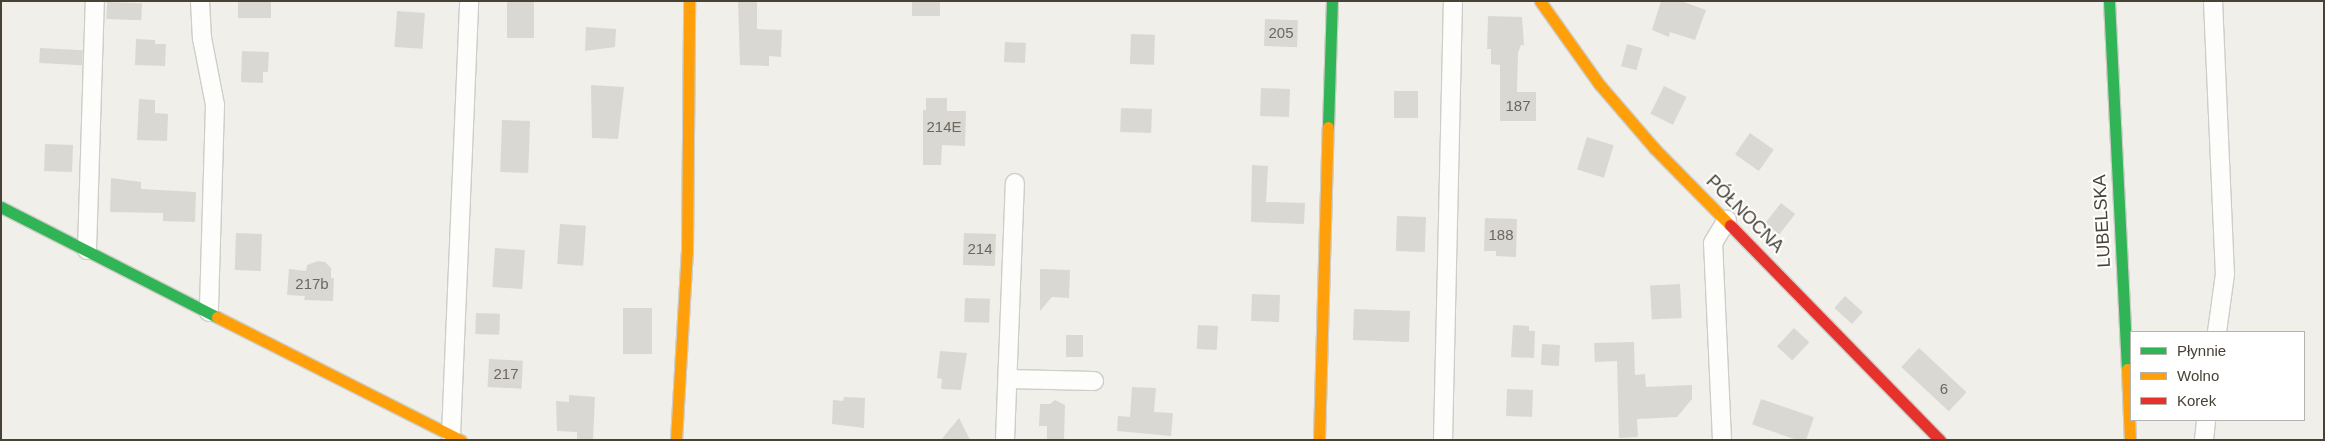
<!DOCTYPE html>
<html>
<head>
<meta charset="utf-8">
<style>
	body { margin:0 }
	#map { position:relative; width:2325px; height:441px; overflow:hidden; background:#f1efea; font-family:Arial,sans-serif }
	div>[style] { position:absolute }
	.building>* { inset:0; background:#dad8d3; transform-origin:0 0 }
	.roads { filter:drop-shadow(1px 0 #cfcdc8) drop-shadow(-1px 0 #cfcdc8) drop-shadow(0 1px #cfcdc8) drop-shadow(0 -1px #cfcdc8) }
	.street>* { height:18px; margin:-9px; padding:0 9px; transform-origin:9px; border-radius:9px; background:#fdfdfc }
	.fast>* { height:11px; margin:-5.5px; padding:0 5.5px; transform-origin:5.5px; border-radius:5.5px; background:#30b455 }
	.slow>* { height:11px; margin:-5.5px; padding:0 5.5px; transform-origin:5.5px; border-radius:5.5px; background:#ff9f0a }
	.jam>* { height:11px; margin:-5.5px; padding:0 5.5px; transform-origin:5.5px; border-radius:5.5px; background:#e5322d }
	span { translate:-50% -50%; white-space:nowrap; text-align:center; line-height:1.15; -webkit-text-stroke:4px #fff; paint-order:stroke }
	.number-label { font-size:15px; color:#6c685e }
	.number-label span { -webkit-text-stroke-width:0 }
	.street-label { font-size:18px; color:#474136 }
	.frame { position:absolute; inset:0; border:2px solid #474136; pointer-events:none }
	.legend { position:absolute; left:2130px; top:331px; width:175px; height:90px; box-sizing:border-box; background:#fff; border:1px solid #b5b3af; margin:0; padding:6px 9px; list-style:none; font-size:15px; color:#474136 }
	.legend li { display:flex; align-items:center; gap:10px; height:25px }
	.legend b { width:25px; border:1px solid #b5b3af }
</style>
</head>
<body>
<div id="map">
	<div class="building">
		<div style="left:238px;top:1px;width:33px;height:17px"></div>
		<div style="left:507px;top:1px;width:27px;height:37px"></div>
		<div style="clip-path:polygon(738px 1px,757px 1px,757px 29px,782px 30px,781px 57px,769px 56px,769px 66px,740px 65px)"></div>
		<div style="left:912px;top:1px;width:28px;height:15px"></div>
		<div style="clip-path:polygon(1661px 1px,1681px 1px,1706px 10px,1695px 40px,1670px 32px,1669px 37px,1652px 30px)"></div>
		<div style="left:107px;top:2px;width:35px;height:17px;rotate:2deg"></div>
		<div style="left:397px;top:11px;width:28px;height:36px;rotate:4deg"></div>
		<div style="clip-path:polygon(1488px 16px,1522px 17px,1524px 45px,1521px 45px,1518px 53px,1517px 92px,1536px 92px,1536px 121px,1500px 121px,1500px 65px,1491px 64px,1491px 49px,1487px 49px)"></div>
		<div style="left:1265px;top:19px;width:33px;height:27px;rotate:2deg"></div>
		<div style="clip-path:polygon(586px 27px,616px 29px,615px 47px,585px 51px)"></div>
		<div style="left:1131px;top:34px;width:24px;height:30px;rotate:2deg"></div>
		<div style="clip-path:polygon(136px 39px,155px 40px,155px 44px,166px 44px,165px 66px,135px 65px)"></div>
		<div style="left:1005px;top:42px;width:21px;height:20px;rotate:3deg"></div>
		<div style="left:1627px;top:44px;width:16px;height:23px;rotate:15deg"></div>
		<div style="left:40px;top:48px;width:43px;height:15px;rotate:3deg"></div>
		<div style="clip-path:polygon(242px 51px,269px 52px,268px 72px,263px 72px,263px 83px,241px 82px)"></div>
		<div style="clip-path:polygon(591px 85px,624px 87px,618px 139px,592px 138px)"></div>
		<div style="left:1664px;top:86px;width:25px;height:31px;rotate:26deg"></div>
		<div style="left:1261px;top:88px;width:29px;height:28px;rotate:2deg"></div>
		<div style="left:1394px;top:91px;width:24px;height:27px"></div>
		<div style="clip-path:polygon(926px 98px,947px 98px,947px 111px,966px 111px,965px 146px,942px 145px,941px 165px,923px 165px,923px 110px,926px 110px)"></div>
		<div style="clip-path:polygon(139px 99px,155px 100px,155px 113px,168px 114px,167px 141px,137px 140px)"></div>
		<div style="left:1121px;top:108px;width:31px;height:24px;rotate:2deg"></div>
		<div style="left:502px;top:120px;width:28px;height:52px;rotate:2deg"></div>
		<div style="left:1750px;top:133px;width:29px;height:26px;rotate:35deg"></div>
		<div style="left:1587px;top:137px;width:28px;height:34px;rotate:17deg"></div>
		<div style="left:45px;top:144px;width:28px;height:27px;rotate:2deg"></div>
		<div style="clip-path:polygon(1252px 165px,1268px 166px,1266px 202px,1305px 203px,1304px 224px,1251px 222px)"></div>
		<div style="clip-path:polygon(111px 178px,141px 182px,141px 189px,196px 192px,195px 222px,163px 221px,163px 213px,110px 212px)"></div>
		<div style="left:1781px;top:203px;width:18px;height:26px;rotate:38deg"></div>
		<div style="left:1397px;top:216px;width:29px;height:35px;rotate:2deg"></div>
		<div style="clip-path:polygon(1485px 218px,1517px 219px,1516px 257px,1496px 256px,1496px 251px,1484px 251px)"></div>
		<div style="left:560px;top:224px;width:26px;height:40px;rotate:4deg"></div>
		<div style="left:236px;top:233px;width:26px;height:37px;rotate:2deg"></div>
		<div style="left:964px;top:233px;width:32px;height:32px;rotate:2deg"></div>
		<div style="left:495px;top:248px;width:30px;height:39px;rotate:4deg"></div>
		<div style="clip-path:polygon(318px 261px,325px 262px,331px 268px,331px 278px,334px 278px,333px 301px,304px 300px,305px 296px,287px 295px,289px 269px,306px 271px,307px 265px)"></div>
		<div style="clip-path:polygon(1040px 269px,1070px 270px,1069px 298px,1052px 297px,1040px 311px)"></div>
		<div style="left:1680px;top:284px;width:34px;height:30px;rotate:87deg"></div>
		<div style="left:1252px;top:294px;width:28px;height:27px;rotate:2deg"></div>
		<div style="left:1845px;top:296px;width:24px;height:16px;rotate:42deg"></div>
		<div style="left:965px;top:298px;width:25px;height:24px;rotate:2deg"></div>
		<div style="left:623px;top:308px;width:29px;height:46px"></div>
		<div style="left:1354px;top:309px;width:56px;height:31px;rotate:2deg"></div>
		<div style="left:476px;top:313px;width:24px;height:21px;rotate:2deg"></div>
		<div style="left:1198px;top:325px;width:20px;height:24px;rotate:3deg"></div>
		<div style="clip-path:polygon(1513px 325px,1529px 326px,1529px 331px,1535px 331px,1534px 358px,1511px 357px)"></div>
		<div style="left:1794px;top:328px;width:21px;height:25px;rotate:43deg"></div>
		<div style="left:1066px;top:335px;width:17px;height:22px"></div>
		<div style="clip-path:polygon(1634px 342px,1635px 375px,1645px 374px,1646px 387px,1692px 385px,1692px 399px,1677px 417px,1637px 419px,1638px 437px,1619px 438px,1617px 361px,1595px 362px,1594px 343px)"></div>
		<div style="left:1542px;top:344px;width:18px;height:21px;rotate:3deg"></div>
		<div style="left:1919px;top:348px;width:65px;height:26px;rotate:43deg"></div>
		<div style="clip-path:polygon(940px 351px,967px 353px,961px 390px,941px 389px,942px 379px,937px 378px)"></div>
		<div style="left:489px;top:359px;width:34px;height:28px;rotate:3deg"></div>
		<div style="clip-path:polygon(1132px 387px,1156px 388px,1154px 412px,1173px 413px,1171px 436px,1117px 431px,1118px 416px,1130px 417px)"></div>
		<div style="left:1507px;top:389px;width:26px;height:27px;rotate:2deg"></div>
		<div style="clip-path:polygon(569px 395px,595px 397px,593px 440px,577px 440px,577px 432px,557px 431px,556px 401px,569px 402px)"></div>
		<div style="clip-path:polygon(844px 397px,865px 398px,864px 428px,832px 424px,833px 400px,843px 401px)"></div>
		<div style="left:1761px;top:399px;width:56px;height:27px;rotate:19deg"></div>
		<div style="clip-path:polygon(1055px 400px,1065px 405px,1064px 440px,1047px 440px,1047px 426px,1039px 426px,1040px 404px,1050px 404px)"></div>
		<div style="clip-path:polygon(959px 418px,970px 440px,941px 440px)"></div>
	</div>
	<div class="roads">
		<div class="street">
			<div style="left:200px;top:1px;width:37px;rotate:87deg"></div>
			<div style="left:202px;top:38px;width:68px;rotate:79deg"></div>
			<div style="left:215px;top:105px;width:207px;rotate:91.7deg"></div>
			<div style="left:2213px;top:1px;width:273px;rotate:87.5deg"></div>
			<div style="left:2225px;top:274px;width:59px;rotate:97.9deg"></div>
			<div style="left:87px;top:250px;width:249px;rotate:-88.2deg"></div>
			<div style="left:1008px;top:379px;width:86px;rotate:1.3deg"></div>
			<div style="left:451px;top:435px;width:434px;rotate:-87.6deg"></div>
			<div style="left:1005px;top:440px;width:257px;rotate:-87.8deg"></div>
			<div style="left:1443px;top:440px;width:439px;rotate:-88.7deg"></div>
			<div style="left:1722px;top:440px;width:197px;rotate:-92.6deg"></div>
			<div style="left:1713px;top:243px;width:27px;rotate:-59deg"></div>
			<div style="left:2204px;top:440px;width:20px;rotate:-84deg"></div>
		</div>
		<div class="fast">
			<div style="left:2109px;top:1px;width:368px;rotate:87.2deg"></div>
			<div style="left:1328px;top:127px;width:126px;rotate:-88.2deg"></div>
			<div style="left:1px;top:207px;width:242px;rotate:27deg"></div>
		</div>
		<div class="slow">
			<div style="left:1540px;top:1px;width:102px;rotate:54.6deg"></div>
			<div style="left:1599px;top:84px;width:86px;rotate:49.3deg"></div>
			<div style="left:1655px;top:149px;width:107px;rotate:45.4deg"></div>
			<div style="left:217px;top:317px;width:273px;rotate:26.8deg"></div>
			<div style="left:2127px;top:369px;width:71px;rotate:87.6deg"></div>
			<div style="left:676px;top:440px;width:188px;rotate:-86.7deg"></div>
			<div style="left:687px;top:252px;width:251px;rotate:-89.5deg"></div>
			<div style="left:1319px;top:440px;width:313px;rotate:-88.4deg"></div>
		</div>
		<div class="jam">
			<div style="left:1730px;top:225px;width:301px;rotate:45.7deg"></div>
		</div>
	</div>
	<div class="number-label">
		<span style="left:1281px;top:33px">205</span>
		<span style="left:1518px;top:106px">187</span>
		<span style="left:944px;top:127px">214E</span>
		<span style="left:1501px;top:235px">188</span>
		<span style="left:980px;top:249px">214</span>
		<span style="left:312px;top:284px">217b</span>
		<span style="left:506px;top:374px">217</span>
		<span style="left:1944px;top:389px">6</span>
	</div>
	<div class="street-label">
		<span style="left:1745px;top:214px;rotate:45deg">PÓŁNOCNA</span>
		<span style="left:2102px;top:221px;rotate:-93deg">LUBELSKA</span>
	</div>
	<div class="frame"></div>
	<ul class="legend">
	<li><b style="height:6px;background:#30b455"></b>Płynnie</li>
	<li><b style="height:6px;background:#ff9f0a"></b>Wolno</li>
	<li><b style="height:6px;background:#e5322d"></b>Korek</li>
	</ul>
</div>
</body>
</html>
